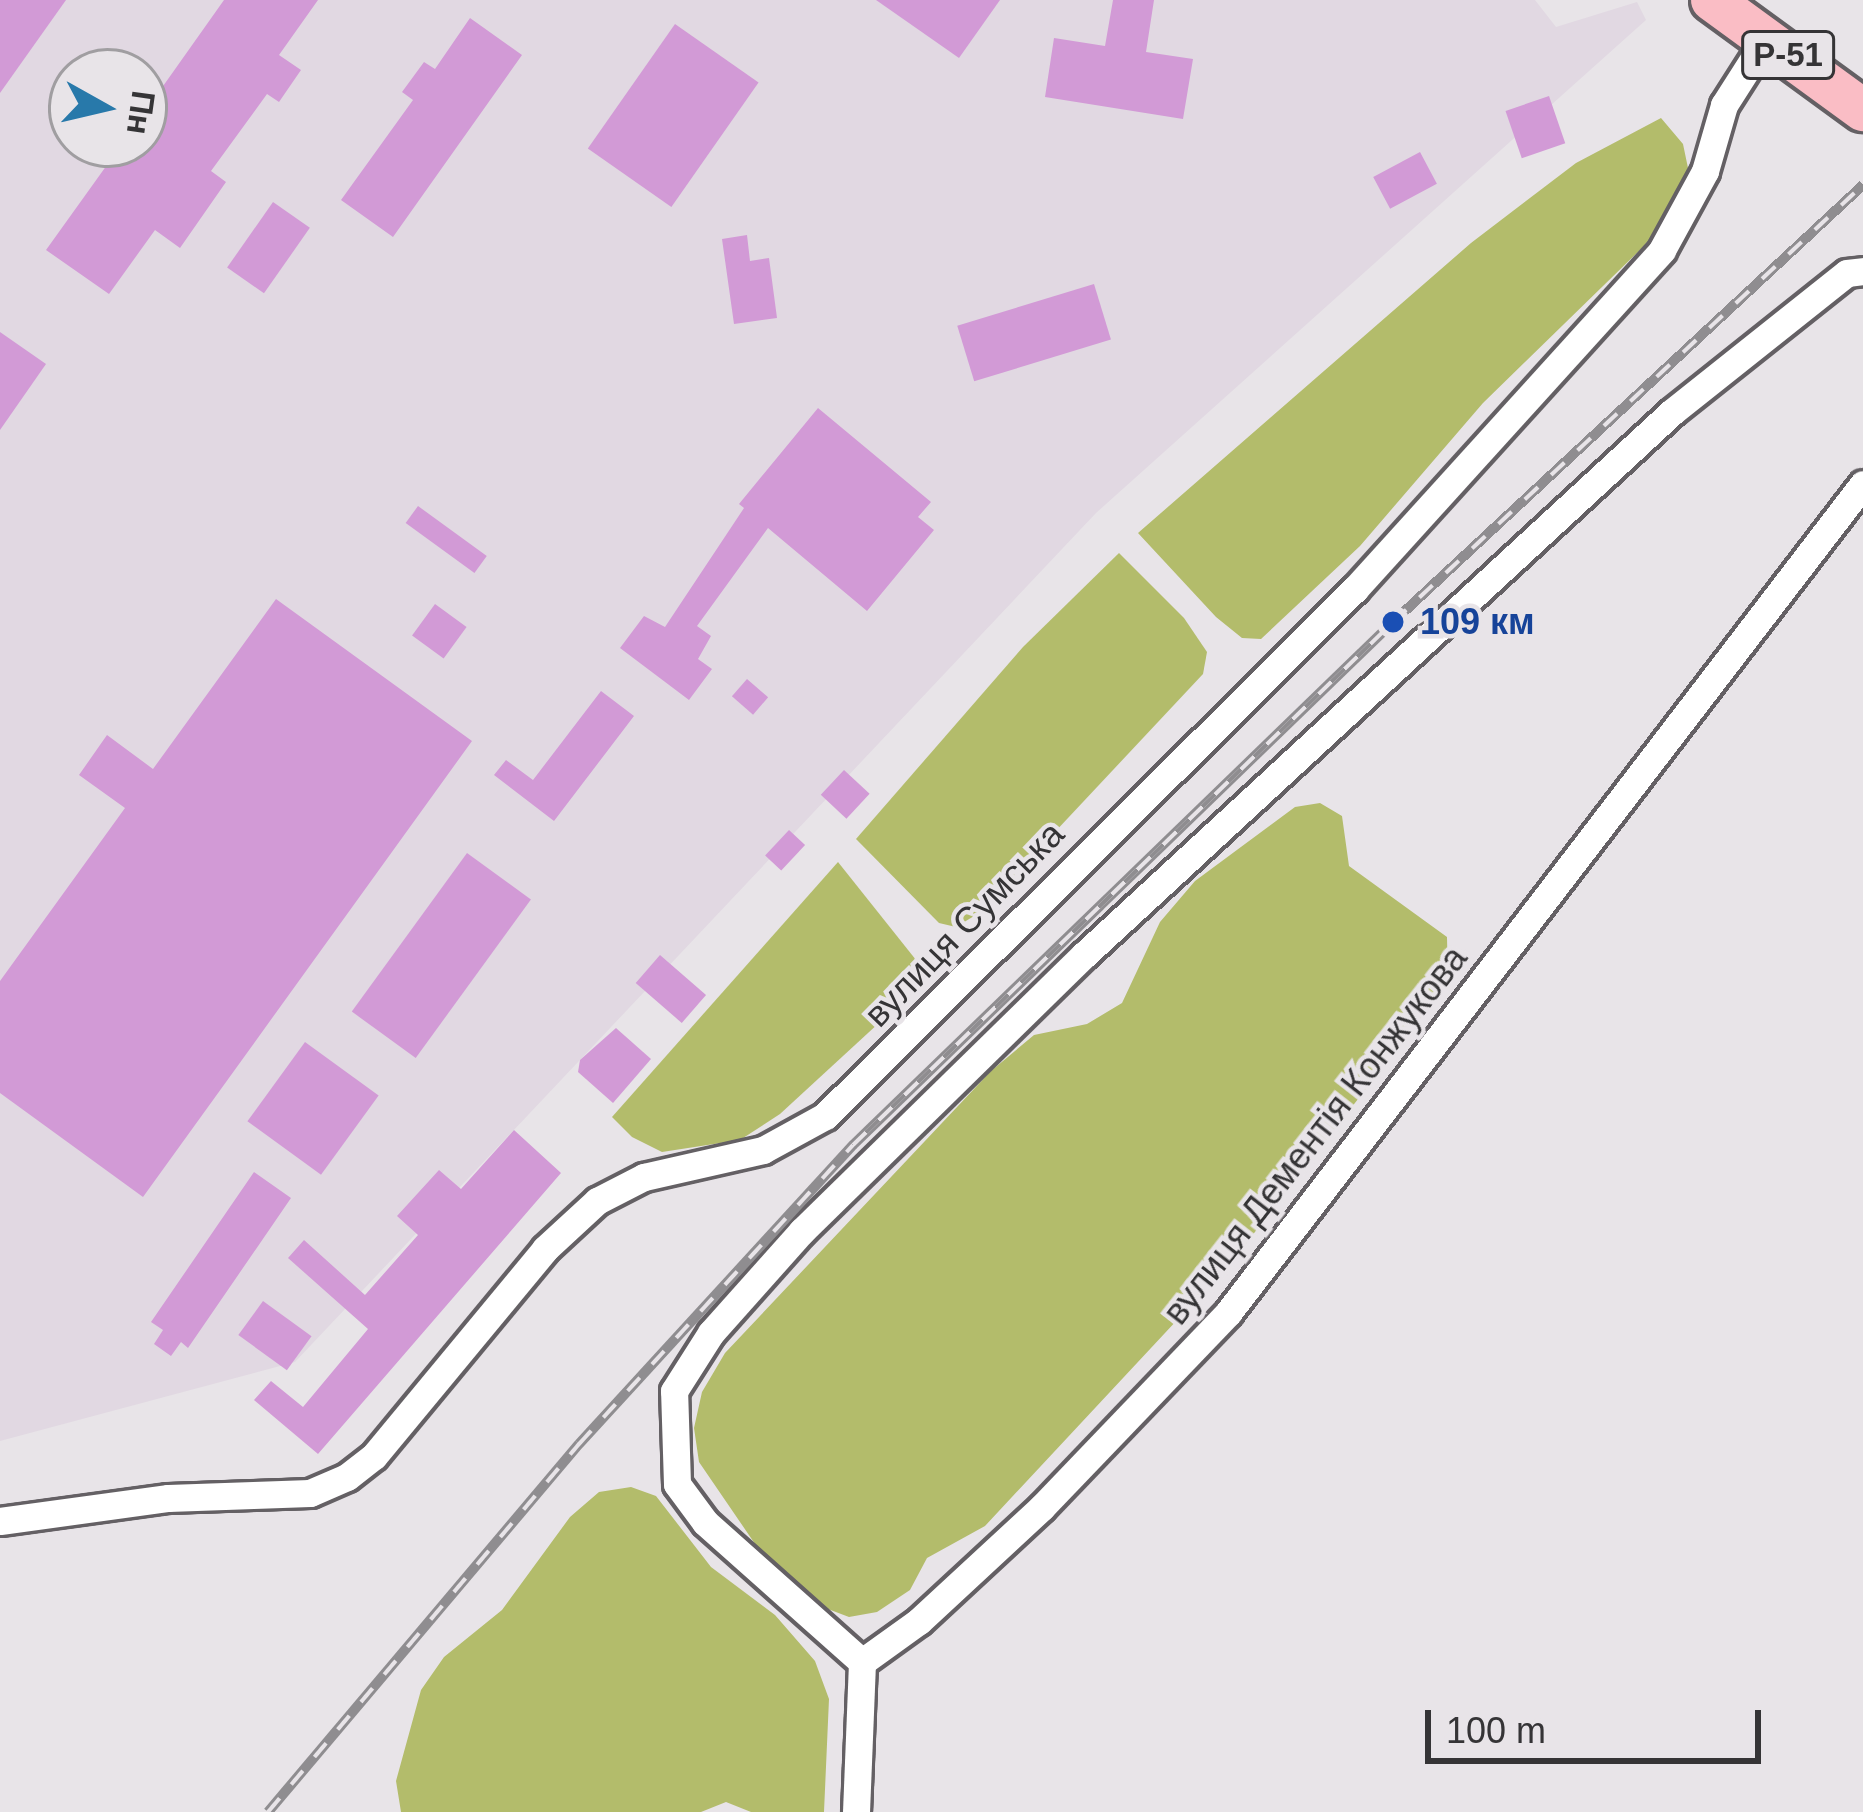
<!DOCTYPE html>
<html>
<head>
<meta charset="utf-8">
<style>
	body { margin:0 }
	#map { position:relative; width:1863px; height:1812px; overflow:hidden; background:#e8e4e8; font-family:Helvetica,sans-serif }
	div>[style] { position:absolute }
	.built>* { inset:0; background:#e1d8e2 }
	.forest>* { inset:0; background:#b3bc6b }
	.building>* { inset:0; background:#d29ad6; transform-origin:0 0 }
	.roads { filter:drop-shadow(3px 0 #646064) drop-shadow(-3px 0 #646064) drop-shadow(0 3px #646064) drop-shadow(0 -3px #646064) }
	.street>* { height:27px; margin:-13.5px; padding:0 13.5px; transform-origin:13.5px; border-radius:13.5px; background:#fff }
	.primary>* { height:42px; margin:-21px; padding:0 21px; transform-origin:21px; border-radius:21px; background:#fabdc5 }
	.rail>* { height:10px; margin-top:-5px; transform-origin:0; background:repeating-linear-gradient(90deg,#e8e4e8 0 18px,#8f8d90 0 36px); box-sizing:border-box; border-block:3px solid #8f8d90 }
	.dots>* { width:33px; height:33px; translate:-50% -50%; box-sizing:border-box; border:6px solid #e8e4e8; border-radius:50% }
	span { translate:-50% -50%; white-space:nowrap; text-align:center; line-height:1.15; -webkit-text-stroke:9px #e8e4e8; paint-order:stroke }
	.shield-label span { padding:3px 9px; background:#e8e4e8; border:3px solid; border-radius:9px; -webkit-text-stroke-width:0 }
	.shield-label { font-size:33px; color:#353436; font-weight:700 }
	.transit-label { font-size:36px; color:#164399; font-weight:700 }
	.left { translate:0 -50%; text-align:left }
	.street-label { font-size:36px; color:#353436 }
	.north { position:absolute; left:48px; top:48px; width:120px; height:120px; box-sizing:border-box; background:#e8e4e8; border:3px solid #a09ea1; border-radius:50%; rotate:98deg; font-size:33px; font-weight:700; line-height:48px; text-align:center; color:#353436 }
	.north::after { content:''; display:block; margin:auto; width:42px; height:54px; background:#2879aa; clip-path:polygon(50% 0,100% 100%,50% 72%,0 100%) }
	.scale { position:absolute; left:1425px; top:1710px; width:336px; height:54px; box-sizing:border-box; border:6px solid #353436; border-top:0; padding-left:15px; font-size:36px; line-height:42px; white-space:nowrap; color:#353436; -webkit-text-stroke:9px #e8e4e8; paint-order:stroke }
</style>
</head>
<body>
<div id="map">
	<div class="built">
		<div style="clip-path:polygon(evenodd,0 0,1535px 0,1556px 27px,1637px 2px,1646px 20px,1096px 513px,295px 1362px,0 1441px,0 0,72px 72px,144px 72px,144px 144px,72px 144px,72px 72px)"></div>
	</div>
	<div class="forest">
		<div style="clip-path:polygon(1661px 118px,1683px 144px,1688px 168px,1666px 220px,1642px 248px,1483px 403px,1360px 546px,1261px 639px,1242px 638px,1216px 617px,1138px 533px,1471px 243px,1576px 163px)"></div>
		<div style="clip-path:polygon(1119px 553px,1184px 618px,1207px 652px,1203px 674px,979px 913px,956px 927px,939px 923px,856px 839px,1023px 647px)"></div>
		<div style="clip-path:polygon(1320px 803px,1342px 816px,1349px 866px,1447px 937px,1448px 983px,1234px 1259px,985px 1526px,927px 1558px,910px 1590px,877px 1612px,849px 1617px,820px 1606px,766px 1560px,699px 1462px,694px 1428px,702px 1392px,725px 1353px,991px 1071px,1034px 1035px,1087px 1024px,1122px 1003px,1160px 922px,1195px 881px,1295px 807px)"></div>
		<div style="clip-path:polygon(838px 862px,924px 970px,918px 987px,780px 1114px,740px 1140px,662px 1152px,632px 1137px,612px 1117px)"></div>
		<div style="clip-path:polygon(631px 1487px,656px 1496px,711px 1567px,775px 1615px,815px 1661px,829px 1699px,824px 1812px,751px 1812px,726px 1802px,701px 1812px,401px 1812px,396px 1781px,421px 1690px,444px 1657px,502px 1610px,570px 1517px,599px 1492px)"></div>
	</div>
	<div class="building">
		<div style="clip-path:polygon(0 0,66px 0,0 93px)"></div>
		<div style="clip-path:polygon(224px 0,318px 0,279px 55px,301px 70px,279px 102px,267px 94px,211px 171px,226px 182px,180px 248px,155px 230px,109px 294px,46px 250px,122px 144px,144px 144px,144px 113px)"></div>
		<div style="clip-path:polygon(876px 0,1000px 0,959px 58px)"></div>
		<div style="clip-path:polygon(1113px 0,1154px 0,1146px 52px,1193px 59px,1183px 119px,1045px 97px,1054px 38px,1105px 46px)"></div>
		<div style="clip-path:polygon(470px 18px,522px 55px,393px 237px,341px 200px,413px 100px,402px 92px,424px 62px,435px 69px)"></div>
		<div style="left:675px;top:24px;width:102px;height:152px;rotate:35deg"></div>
		<div style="left:1549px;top:96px;width:50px;height:46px;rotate:71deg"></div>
		<div style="left:1420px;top:152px;width:36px;height:53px;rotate:62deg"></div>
		<div style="left:273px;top:202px;width:45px;height:80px;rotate:35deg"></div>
		<div style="clip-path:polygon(747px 235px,750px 261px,769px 258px,777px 318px,734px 324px,722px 239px)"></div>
		<div style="left:1094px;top:284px;width:58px;height:143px;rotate:73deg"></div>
		<div style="clip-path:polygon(0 332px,46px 364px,0 430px)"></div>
		<div style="clip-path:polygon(818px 408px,931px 502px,918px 517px,934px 530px,867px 611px,768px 528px,697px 626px,711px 636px,698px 659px,712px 669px,689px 700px,620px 648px,644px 616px,665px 627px,744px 508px,739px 504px)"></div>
		<div style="left:418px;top:506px;width:85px;height:21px;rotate:36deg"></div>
		<div style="clip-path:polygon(276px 599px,472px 741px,143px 1197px,0 1093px,0 981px,125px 808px,79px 775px,107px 735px,153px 769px)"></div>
		<div style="left:435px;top:604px;width:39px;height:39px;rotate:36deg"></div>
		<div style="left:747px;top:679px;width:28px;height:23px;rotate:41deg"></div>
		<div style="clip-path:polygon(601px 691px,634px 716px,554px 821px,494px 775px,506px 760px,533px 780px)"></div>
		<div style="left:844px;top:770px;width:35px;height:34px;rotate:43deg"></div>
		<div style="left:789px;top:830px;width:22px;height:35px;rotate:43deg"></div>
		<div style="left:467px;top:853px;width:79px;height:196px;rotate:36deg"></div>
		<div style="left:660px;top:955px;width:61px;height:37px;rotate:41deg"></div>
		<div style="clip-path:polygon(616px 1028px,651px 1059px,613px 1103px,578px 1072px,580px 1060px)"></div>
		<div style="left:305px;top:1042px;width:91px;height:98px;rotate:36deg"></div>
		<div style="clip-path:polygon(514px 1130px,561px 1173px,318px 1454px,254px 1400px,271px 1381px,303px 1407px,368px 1329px,288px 1258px,304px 1240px,365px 1295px,418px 1235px,397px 1216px,439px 1170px,461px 1189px)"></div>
		<div style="clip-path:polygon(254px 1172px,291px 1198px,188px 1348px,181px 1342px,171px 1356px,154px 1344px,163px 1330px,151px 1322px)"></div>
		<div style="left:263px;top:1301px;width:60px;height:42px;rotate:36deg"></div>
	</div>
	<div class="roads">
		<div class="street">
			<div style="left:0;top:1521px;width:170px;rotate:-7.8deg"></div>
			<div style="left:168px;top:1498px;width:142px;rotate:-2deg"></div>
			<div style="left:310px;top:1493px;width:40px;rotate:-23.4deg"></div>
			<div style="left:347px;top:1477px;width:34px;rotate:-38deg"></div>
			<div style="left:374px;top:1456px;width:268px;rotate:-50.4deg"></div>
			<div style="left:545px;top:1249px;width:71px;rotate:-42.7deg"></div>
			<div style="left:597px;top:1201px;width:53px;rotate:-27.1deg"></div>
			<div style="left:644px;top:1177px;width:122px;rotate:-12.8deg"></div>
			<div style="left:763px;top:1150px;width:71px;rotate:-28.7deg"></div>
			<div style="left:825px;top:1116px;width:747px;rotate:-44.84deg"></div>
			<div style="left:1355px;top:589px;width:457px;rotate:-47.8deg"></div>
			<div style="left:1662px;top:250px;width:90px;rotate:-61.4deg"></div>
			<div style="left:1705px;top:171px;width:69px;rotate:-73.9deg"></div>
			<div style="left:1724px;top:105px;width:78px;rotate:-57.5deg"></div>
			<div style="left:862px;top:1662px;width:210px;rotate:-138.3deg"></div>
			<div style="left:705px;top:1522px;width:47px;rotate:-126.4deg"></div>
			<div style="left:677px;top:1484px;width:93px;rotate:-91.8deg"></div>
			<div style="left:674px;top:1391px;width:69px;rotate:-57.5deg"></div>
			<div style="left:711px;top:1333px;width:137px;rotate:-48.3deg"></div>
			<div style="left:802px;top:1231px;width:395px;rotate:-44.4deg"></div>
			<div style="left:1084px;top:955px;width:800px;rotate:-42.72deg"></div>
			<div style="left:1672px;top:412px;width:223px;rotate:-38.5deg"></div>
			<div style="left:1847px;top:273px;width:16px;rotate:-7deg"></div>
			<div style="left:862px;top:1662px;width:70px;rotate:-35.7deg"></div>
			<div style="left:919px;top:1621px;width:168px;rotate:-42.8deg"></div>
			<div style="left:1042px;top:1507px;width:269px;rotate:-46.2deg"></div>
			<div style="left:1228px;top:1313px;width:1044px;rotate:-52.55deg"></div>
			<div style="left:856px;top:1812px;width:150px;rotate:-87.7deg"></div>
		</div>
		<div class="primary">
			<div style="left:1712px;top:0;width:187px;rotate:36.1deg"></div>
		</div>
	</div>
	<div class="rail">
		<div style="left:268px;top:1812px;width:482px;rotate:-49.8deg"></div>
		<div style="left:579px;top:1444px;width:406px;rotate:-47.5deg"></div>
		<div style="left:853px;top:1145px;width:752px;rotate:-44.08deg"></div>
		<div style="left:1393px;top:622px;width:642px;rotate:-42.92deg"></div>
	</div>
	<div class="dots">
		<div style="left:1393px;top:622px;background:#1a4fb4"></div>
	</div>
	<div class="shield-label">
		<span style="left:1788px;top:55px">Р-51</span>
	</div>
	<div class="transit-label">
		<span class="left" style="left:1420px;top:622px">109 км</span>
	</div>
	<div class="street-label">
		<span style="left:964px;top:924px;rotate:-46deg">вулиця Сумська</span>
		<span style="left:1315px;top:1135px;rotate:-52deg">вулиця Дементія Конжукова</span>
	</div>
	<div class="north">Пн</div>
	<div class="scale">100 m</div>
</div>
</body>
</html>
